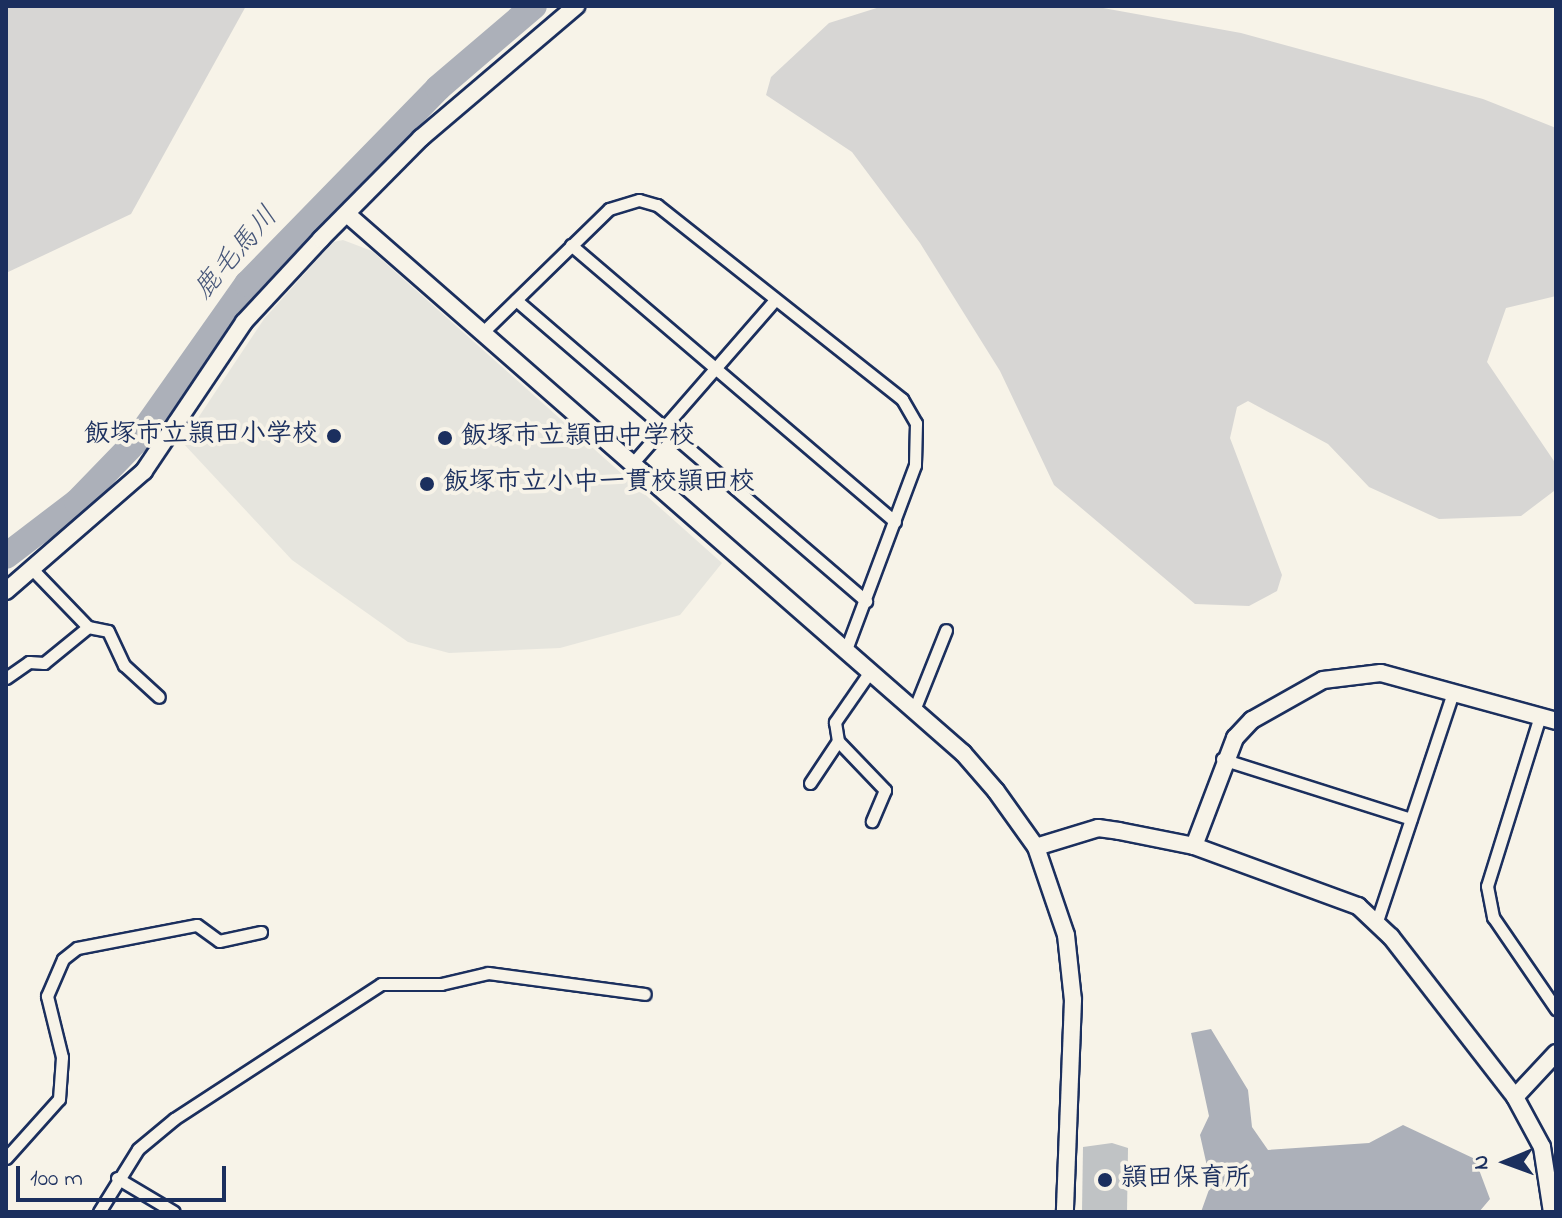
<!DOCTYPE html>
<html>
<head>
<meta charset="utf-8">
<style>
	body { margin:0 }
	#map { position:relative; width:1562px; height:1218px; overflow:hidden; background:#f7f3e8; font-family:"Indie Flower","Klee One",sans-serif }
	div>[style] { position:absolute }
	.built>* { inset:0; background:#e6e5de }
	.green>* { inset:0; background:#d7d6d4 }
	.water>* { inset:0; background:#acb0b9 }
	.river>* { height:26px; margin:-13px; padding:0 13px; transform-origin:13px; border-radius:13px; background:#acb0b9 }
	.building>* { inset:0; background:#c0c3c5 }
	.roads { filter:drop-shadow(2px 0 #1b2f5e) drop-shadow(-2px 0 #1b2f5e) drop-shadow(0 2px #1b2f5e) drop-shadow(0 -2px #1b2f5e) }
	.street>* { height:11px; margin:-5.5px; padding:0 5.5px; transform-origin:5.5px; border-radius:5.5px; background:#f7f3e8 }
	.secondary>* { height:16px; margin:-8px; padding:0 8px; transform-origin:8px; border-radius:8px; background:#f7f3e8 }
	.dots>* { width:22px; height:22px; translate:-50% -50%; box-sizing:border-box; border:4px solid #f7f3e8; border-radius:50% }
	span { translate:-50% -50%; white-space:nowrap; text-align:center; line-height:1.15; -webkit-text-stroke:8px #f7f3e8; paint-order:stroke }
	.poi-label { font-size:26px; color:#1b2f5e; font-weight:700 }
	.right { translate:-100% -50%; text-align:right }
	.left { translate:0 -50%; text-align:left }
	.water-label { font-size:28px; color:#465679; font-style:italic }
	.frame { position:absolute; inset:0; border:8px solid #1b2f5e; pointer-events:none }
	.north { position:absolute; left:1466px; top:1122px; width:80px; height:80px; -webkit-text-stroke:6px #f7f3e8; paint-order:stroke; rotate:269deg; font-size:22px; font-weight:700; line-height:32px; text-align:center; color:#1b2f5e }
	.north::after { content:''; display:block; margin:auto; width:28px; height:36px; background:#1b2f5e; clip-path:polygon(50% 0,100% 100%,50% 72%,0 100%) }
	.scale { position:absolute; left:16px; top:1166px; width:210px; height:36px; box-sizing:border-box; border:4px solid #1b2f5e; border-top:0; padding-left:10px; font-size:24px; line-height:28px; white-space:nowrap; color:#1b2f5e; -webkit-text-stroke:6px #f7f3e8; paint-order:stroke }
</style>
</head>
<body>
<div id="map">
	<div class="built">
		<div style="clip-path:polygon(343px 240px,372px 251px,722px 563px,680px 615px,560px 648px,449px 653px,408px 642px,292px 560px,182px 442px,264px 319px,333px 242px)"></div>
	</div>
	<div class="green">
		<div style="clip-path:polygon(6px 6px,246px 6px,131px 214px,6px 273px)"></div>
		<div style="clip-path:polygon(883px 6px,1092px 6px,1241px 33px,1483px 99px,1556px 128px,1556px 296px,1506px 308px,1487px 362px,1556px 464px,1554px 491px,1521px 516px,1439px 519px,1369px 487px,1328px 444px,1248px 401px,1237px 407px,1230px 438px,1282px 575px,1277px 591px,1249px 606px,1195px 604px,1054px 485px,1000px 371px,920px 243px,852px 152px,766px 95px,771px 77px,829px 23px)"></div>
	</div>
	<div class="water">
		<div style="clip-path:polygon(1211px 1029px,1248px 1090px,1252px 1127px,1268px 1150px,1369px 1143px,1403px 1125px,1475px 1159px,1490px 1199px,1479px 1212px,1201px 1212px,1211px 1184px,1200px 1135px,1209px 1116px,1191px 1033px)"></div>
	</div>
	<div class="river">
		<div style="left:6px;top:556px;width:89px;rotate:-37.3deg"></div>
		<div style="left:77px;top:502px;width:86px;rotate:-45.9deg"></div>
		<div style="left:137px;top:440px;width:191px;rotate:-54.8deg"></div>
		<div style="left:247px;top:284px;width:274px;rotate:-45.7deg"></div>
		<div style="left:438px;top:88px;width:126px;rotate:-40.5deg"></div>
	</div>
	<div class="building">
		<div style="clip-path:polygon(1112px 1143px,1128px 1148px,1127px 1212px,1082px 1212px,1083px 1147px)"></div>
	</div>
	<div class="roads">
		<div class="street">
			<div style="left:571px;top:245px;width:426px;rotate:40.5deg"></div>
			<div style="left:516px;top:300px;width:462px;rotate:40.7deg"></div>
			<div style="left:483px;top:332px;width:176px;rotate:-44.3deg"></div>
			<div style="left:609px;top:209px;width:31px;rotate:-17deg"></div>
			<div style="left:639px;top:200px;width:19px;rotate:16deg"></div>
			<div style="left:657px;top:205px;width:313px;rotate:38.4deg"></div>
			<div style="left:902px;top:399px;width:28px;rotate:60deg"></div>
			<div style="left:916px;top:423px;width:42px;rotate:91.4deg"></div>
			<div style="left:915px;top:465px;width:200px;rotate:110.5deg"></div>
			<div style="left:631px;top:465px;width:219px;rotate:-48.9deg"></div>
			<div style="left:88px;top:627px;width:20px;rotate:11deg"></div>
			<div style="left:108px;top:631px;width:38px;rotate:65deg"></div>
			<div style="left:124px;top:665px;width:47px;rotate:42.4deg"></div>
			<div style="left:869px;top:673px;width:60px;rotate:124.8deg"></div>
			<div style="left:835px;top:722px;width:19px;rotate:81deg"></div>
			<div style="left:838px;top:741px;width:68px;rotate:46.2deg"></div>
			<div style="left:885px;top:790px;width:34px;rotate:113deg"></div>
			<div style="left:6px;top:678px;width:28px;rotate:-35deg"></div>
			<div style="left:29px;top:662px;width:15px;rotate:4deg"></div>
			<div style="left:44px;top:663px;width:57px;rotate:-39.3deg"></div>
			<div style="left:88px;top:627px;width:79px;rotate:-134deg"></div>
			<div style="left:914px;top:710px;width:86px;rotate:-68.2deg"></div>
			<div style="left:1540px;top:716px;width:178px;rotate:107.3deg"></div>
			<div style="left:1487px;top:886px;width:32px;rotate:79deg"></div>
			<div style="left:1493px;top:917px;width:112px;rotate:55.6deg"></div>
			<div style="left:1222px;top:759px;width:198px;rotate:17.6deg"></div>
			<div style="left:810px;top:783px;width:50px;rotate:-56.3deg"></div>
			<div style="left:1377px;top:921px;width:241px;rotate:-71.6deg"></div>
			<div style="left:6px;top:1158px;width:79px;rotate:-48.1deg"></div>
			<div style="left:59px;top:1099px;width:42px;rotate:-85.9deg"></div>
			<div style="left:62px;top:1057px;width:63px;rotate:-103.8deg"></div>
			<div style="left:47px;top:996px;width:40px;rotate:-66.6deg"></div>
			<div style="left:63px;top:959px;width:18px;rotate:-38deg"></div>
			<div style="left:77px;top:948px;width:122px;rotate:-10.9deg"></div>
			<div style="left:197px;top:925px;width:27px;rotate:36deg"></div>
			<div style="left:219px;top:941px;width:43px;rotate:-12.1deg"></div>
			<div style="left:117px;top:1178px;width:66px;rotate:30.8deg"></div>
			<div style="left:99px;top:1212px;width:74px;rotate:-58.2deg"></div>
			<div style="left:138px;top:1149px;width:47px;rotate:-39.8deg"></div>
			<div style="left:174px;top:1119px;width:247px;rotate:-33.1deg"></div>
			<div style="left:381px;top:984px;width:60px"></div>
			<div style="left:441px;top:984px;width:48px;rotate:-13.2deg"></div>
			<div style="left:488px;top:973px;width:158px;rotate:7.6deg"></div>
		</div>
		<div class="secondary">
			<div style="left:347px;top:214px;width:819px;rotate:41.19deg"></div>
			<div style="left:963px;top:753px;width:50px;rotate:49deg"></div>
			<div style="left:996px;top:791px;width:69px;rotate:54.5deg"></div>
			<div style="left:1036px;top:847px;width:93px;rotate:71.2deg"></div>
			<div style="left:1066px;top:935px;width:65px;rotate:83.9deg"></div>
			<div style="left:1073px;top:1000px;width:212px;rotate:92.2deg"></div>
			<div style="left:6px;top:591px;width:183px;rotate:-41deg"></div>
			<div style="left:144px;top:471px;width:179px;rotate:-56.1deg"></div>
			<div style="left:244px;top:322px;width:113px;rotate:-47.1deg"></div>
			<div style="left:321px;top:239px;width:142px;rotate:-45.3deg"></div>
			<div style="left:421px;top:138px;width:204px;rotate:-40.4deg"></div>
			<div style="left:1194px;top:846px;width:116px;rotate:-69.2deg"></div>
			<div style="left:1235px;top:738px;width:25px;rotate:-47deg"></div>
			<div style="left:1252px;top:720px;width:81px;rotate:-29.4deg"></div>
			<div style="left:1323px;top:680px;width:58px;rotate:-6.9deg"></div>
			<div style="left:1381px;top:673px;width:181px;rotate:15.3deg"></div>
			<div style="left:1036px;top:847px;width:65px;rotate:-17deg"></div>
			<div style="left:1098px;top:828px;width:21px;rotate:8deg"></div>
			<div style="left:1119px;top:831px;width:76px;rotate:11.3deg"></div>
			<div style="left:1194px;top:846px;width:175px;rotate:20.1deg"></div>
			<div style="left:1358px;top:906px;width:45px;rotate:43.2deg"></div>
			<div style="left:1391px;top:937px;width:202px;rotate:52.2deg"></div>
			<div style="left:1515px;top:1097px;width:57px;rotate:61.6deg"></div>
			<div style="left:1542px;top:1147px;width:66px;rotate:81.3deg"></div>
			<div style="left:1515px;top:1097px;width:60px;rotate:-47deg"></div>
		</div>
	</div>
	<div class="dots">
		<div style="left:334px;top:436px;background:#1b2f5e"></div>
		<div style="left:445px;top:438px;background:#1b2f5e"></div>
		<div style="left:427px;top:484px;background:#1b2f5e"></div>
		<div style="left:1105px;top:1180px;background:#1b2f5e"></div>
	</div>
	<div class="poi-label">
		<span class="right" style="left:318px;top:436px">飯塚市立頴田小学校</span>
		<span class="left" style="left:461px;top:438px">飯塚市立頴田中学校</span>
		<span class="left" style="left:443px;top:484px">飯塚市立小中一貫校頴田校</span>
		<span class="left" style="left:1121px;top:1180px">頴田保育所</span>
	</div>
	<div class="water-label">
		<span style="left:237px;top:254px;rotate:-49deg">鹿毛馬川</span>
	</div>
	<div class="frame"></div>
	<div class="north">N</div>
	<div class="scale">100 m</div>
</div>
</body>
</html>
